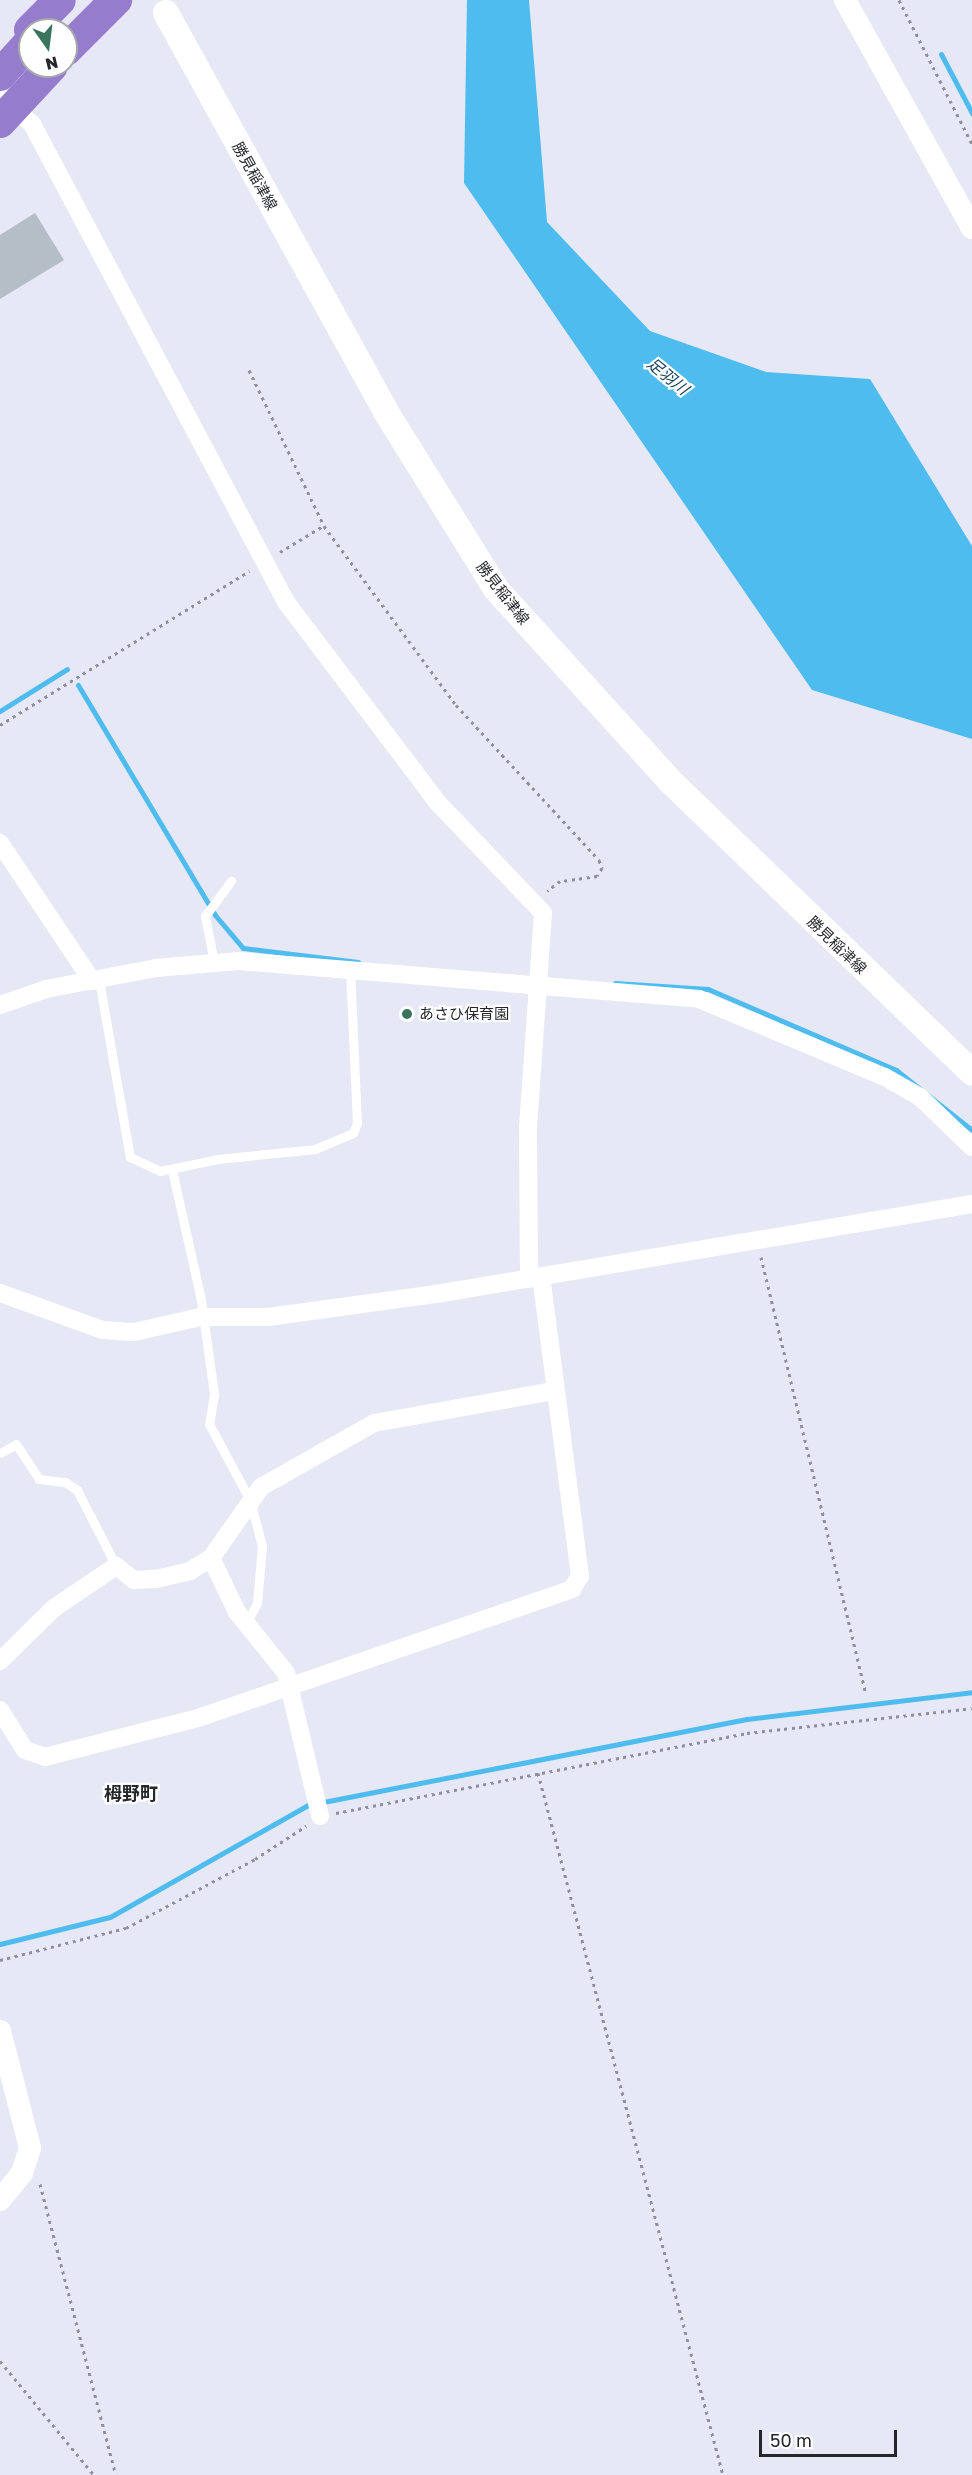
<!DOCTYPE html>
<html>
<head>
<meta charset="utf-8">
<style>
	body { margin:0 }
	#map { position:relative; width:972px; height:2475px; overflow:hidden; background:#e6e8f5; font-family:"Golos Text","Noto Sans JP",sans-serif }
	div>[style] { position:absolute }
	.water>* { inset:0; background:#4fbcef }
	.stream>* { height:5px; margin:-2.5px; padding:0 2.5px; transform-origin:2.5px; border-radius:2.5px; background:#4fbcef }
	.building>* { inset:0; background:#b5bdc7 }
	.path>* { height:3px; margin-top:-1.5px; transform-origin:0; background:repeating-linear-gradient(90deg,#8e8f99 0 3px,transparent 0 7.5px) }
	.service>* { height:9px; margin:-4.5px; padding:0 4.5px; transform-origin:4.5px; border-radius:4.5px; background:#fff }
	.minor>* { height:18px; margin:-9px; padding:0 9px; transform-origin:9px; border-radius:9px; background:#fff }
	.tertiary>* { height:22px; margin:-11px; padding:0 11px; transform-origin:11px; border-radius:11px; background:#fff }
	.secondary>* { height:26px; margin:-13px; padding:0 13px; transform-origin:13px; border-radius:13px; background:#fff }
	.motorway>* { height:32px; margin:-16px; padding:0 16px; transform-origin:16px; border-radius:16px; background:#967ccc }
	.dots>* { width:16px; height:16px; translate:-50% -50%; box-sizing:border-box; border:3px solid #fff; border-radius:50% }
	span { translate:-50% -50%; white-space:nowrap; text-align:center; line-height:1.15; -webkit-text-stroke:4.5px #fff; paint-order:stroke }
	.street-label { font-size:15px; color:#26272c }
	.poi-label { font-size:15px; color:#26272c }
	.left { translate:0 -50%; text-align:left }
	.water-label { font-size:16px; color:#19475c; font-style:italic }
	.quarter-label { font-size:18px; color:#26272c; font-weight:700 }
	.north { position:absolute; left:18px; top:18px; width:60px; height:60px; box-sizing:border-box; background:#fff; border:2px solid #a8a9ab; border-radius:50%; rotate:166deg; font-size:16px; font-weight:700; line-height:24px; text-align:center; color:#26272c }
	.north::after { content:''; display:block; margin:auto; width:21px; height:27px; background:#3a745e; clip-path:polygon(50% 0,100% 100%,50% 72%,0 100%) }
	.scale { position:absolute; left:759px; top:2430px; width:138px; height:27px; box-sizing:border-box; border:3px solid #26272c; border-top:0; padding-left:8px; font-size:18px; line-height:21px; white-space:nowrap; color:#26272c; -webkit-text-stroke:4px #fff; paint-order:stroke }
</style>
</head>
<body>
<div id="map">
	<div class="water">
		<div style="clip-path:polygon(467px 0,529px 0,547px 222px,650px 331px,766px 372px,870px 379px,972px 546px,972px 739px,812px 690px,464px 183px)"></div>
	</div>
	<div class="stream">
		<div style="left:941px;top:54px;width:67px;rotate:62.3deg"></div>
		<div style="left:78px;top:685px;width:268px;rotate:59.2deg"></div>
		<div style="left:215px;top:915px;width:43px;rotate:49.7deg"></div>
		<div style="left:243px;top:948px;width:116px;rotate:6.9deg"></div>
		<div style="left:0;top:711px;width:79px;rotate:-32.1deg"></div>
		<div style="left:615px;top:983px;width:93px;rotate:3.7deg"></div>
		<div style="left:708px;top:989px;width:205px;rotate:23.3deg"></div>
		<div style="left:896px;top:1070px;width:97px;rotate:38.3deg"></div>
		<div style="left:0;top:1944px;width:113px;rotate:-13.8deg"></div>
		<div style="left:110px;top:1917px;width:227px;rotate:-29.5deg"></div>
		<div style="left:308px;top:1805px;width:447px;rotate:-11.1deg"></div>
		<div style="left:747px;top:1719px;width:227px;rotate:-6.8deg"></div>
	</div>
	<div class="building">
		<div style="clip-path:polygon(35px 213px,64px 260px,0 299px,0 235px)"></div>
	</div>
	<div class="path">
		<div style="left:899px;top:0;width:161px;rotate:63.1deg"></div>
		<div style="left:249px;top:370px;width:173px;rotate:64.3deg"></div>
		<div style="left:324px;top:526px;width:222px;rotate:53.6deg"></div>
		<div style="left:456px;top:705px;width:211px;rotate:47.3deg"></div>
		<div style="left:599px;top:860px;width:9px;rotate:69deg"></div>
		<div style="left:602px;top:868px;width:9px;rotate:122deg"></div>
		<div style="left:597px;top:876px;width:37px;rotate:172deg"></div>
		<div style="left:560px;top:881px;width:16px;rotate:142deg"></div>
		<div style="left:280px;top:552px;width:50px;rotate:-31.2deg"></div>
		<div style="left:0;top:725px;width:293px;rotate:-31.7deg"></div>
		<div style="left:761px;top:1257px;width:448px;rotate:76.5deg"></div>
		<div style="left:538px;top:1773px;width:726px;rotate:75.24deg"></div>
		<div style="left:336px;top:1813px;width:419px;rotate:-11deg"></div>
		<div style="left:747px;top:1733px;width:226px;rotate:-6.3deg"></div>
		<div style="left:0;top:1960px;width:130px;rotate:-14.3deg"></div>
		<div style="left:126px;top:1928px;width:146px;rotate:-28.1deg"></div>
		<div style="left:255px;top:1859px;width:61px;rotate:-32.9deg"></div>
		<div style="left:40px;top:2184px;width:301px;rotate:75.4deg"></div>
		<div style="left:0;top:2361px;width:148px;rotate:50.5deg"></div>
	</div>
	<div class="service">
		<div style="left:214px;top:962px;width:47px;rotate:-101.1deg"></div>
		<div style="left:205px;top:916px;width:44px;rotate:-53.4deg"></div>
		<div style="left:99px;top:980px;width:180px;rotate:80.1deg"></div>
		<div style="left:130px;top:1157px;width:33px;rotate:25deg"></div>
		<div style="left:160px;top:1171px;width:59px;rotate:-11.7deg"></div>
		<div style="left:218px;top:1159px;width:98px;rotate:-5.9deg"></div>
		<div style="left:315px;top:1149px;width:41px;rotate:-22.8deg"></div>
		<div style="left:353px;top:1133px;width:11px;rotate:-68deg"></div>
		<div style="left:357px;top:1123px;width:153px;rotate:-92.6deg"></div>
		<div style="left:172px;top:1170px;width:133px;rotate:77.4deg"></div>
		<div style="left:201px;top:1300px;width:95px;rotate:82.1deg"></div>
		<div style="left:214px;top:1394px;width:30px;rotate:99deg"></div>
		<div style="left:209px;top:1424px;width:86px;rotate:61.7deg"></div>
		<div style="left:250px;top:1500px;width:48px;rotate:75.4deg"></div>
		<div style="left:262px;top:1546px;width:57px;rotate:95deg"></div>
		<div style="left:257px;top:1603px;width:24px;rotate:118deg"></div>
		<div style="left:0;top:1453px;width:18px;rotate:-29deg"></div>
		<div style="left:16px;top:1444px;width:42px;rotate:56.7deg"></div>
		<div style="left:39px;top:1479px;width:26px;rotate:7deg"></div>
		<div style="left:65px;top:1482px;width:14px;rotate:34deg"></div>
		<div style="left:77px;top:1490px;width:85px;rotate:62.8deg"></div>
	</div>
	<div class="minor">
		<div style="left:0;top:96px;width:43px;rotate:41.2deg"></div>
		<div style="left:32px;top:124px;width:541px;rotate:62.01deg"></div>
		<div style="left:286px;top:602px;width:252px;rotate:52.9deg"></div>
		<div style="left:438px;top:803px;width:152px;rotate:46.3deg"></div>
		<div style="left:543px;top:913px;width:217px;rotate:94deg"></div>
		<div style="left:528px;top:1129px;width:150px;rotate:89.6deg"></div>
		<div style="left:0;top:843px;width:166px;rotate:56.3deg"></div>
		<div style="left:0;top:1005px;width:49px;rotate:-19.2deg"></div>
		<div style="left:46px;top:989px;width:112px;rotate:-10.8deg"></div>
		<div style="left:156px;top:968px;width:83px;rotate:-4.8deg"></div>
		<div style="left:239px;top:961px;width:462px;rotate:4.7deg"></div>
		<div style="left:699px;top:999px;width:202px;rotate:22.8deg"></div>
		<div style="left:885px;top:1077px;width:40px;rotate:29.7deg"></div>
		<div style="left:920px;top:1097px;width:72px;rotate:43.9deg"></div>
		<div style="left:0;top:1293px;width:109px;rotate:19.8deg"></div>
		<div style="left:103px;top:1330px;width:31px;rotate:4deg"></div>
		<div style="left:134px;top:1332px;width:68px;rotate:-12.8deg"></div>
		<div style="left:200px;top:1317px;width:68px"></div>
		<div style="left:268px;top:1317px;width:170px;rotate:-7.8deg"></div>
		<div style="left:436px;top:1294px;width:544px;rotate:-9.53deg"></div>
		<div style="left:211px;top:1558px;width:60px;rotate:64.3deg"></div>
		<div style="left:237px;top:1612px;width:78px;rotate:51.2deg"></div>
		<div style="left:286px;top:1673px;width:147px;rotate:76.6deg"></div>
		<div style="left:0;top:1661px;width:76px;rotate:-44.5deg"></div>
		<div style="left:54px;top:1608px;width:75px;rotate:-34.1deg"></div>
		<div style="left:116px;top:1566px;width:23px;rotate:38deg"></div>
		<div style="left:134px;top:1580px;width:22px;rotate:-3deg"></div>
		<div style="left:156px;top:1579px;width:35px;rotate:-13deg"></div>
		<div style="left:190px;top:1571px;width:25px;rotate:-32deg"></div>
		<div style="left:211px;top:1558px;width:87px;rotate:-54.8deg"></div>
		<div style="left:261px;top:1487px;width:130px;rotate:-29.5deg"></div>
		<div style="left:374px;top:1423px;width:183px;rotate:-10.1deg"></div>
		<div style="left:0;top:1710px;width:47px;rotate:58deg"></div>
		<div style="left:25px;top:1750px;width:21px;rotate:19deg"></div>
		<div style="left:45px;top:1757px;width:158px;rotate:-14.3deg"></div>
		<div style="left:198px;top:1718px;width:396px;rotate:-19deg"></div>
		<div style="left:572px;top:1589px;width:15px;rotate:-58deg"></div>
		<div style="left:580px;top:1576px;width:302px;rotate:-97.4deg"></div>
	</div>
	<div class="tertiary">
		<div style="left:845px;top:0;width:261px;rotate:60.9deg"></div>
		<div style="left:0;top:2031px;width:121px;rotate:75.6deg"></div>
		<div style="left:30px;top:2148px;width:26px;rotate:108deg"></div>
		<div style="left:22px;top:2173px;width:35px;rotate:129deg"></div>
	</div>
	<div class="secondary">
		<div style="left:166px;top:13px;width:456px;rotate:61.1deg"></div>
		<div style="left:386px;top:412px;width:208px;rotate:58.1deg"></div>
		<div style="left:496px;top:589px;width:259px;rotate:47.8deg"></div>
		<div style="left:670px;top:781px;width:420px;rotate:44deg"></div>
	</div>
	<div class="motorway">
		<div style="left:30px;top:30px;width:42px;rotate:-45deg"></div>
		<div style="left:66px;top:50px;width:71px;rotate:-45deg"></div>
		<div style="left:0;top:75px;width:45px;rotate:-47.7deg"></div>
		<div style="left:0;top:122px;width:76px;rotate:-47.1deg"></div>
	</div>
	<div class="dots">
		<div style="left:407px;top:1014px;background:#3a745e"></div>
	</div>
	<div class="street-label">
		<span style="left:255px;top:176px;rotate:61deg">勝見稲津線</span>
		<span style="left:503px;top:593px;rotate:52deg">勝見稲津線</span>
		<span style="left:837px;top:945px;rotate:44deg">勝見稲津線</span>
	</div>
	<div class="poi-label">
		<span class="left" style="left:419px;top:1014px">あさひ保育園</span>
	</div>
	<div class="water-label">
		<span style="left:668px;top:376px;rotate:39deg">足羽川</span>
	</div>
	<div class="quarter-label">
		<span style="left:131px;top:1793px">栂野町</span>
	</div>
	<div class="north">N</div>
	<div class="scale">50 m</div>
</div>
</body>
</html>
